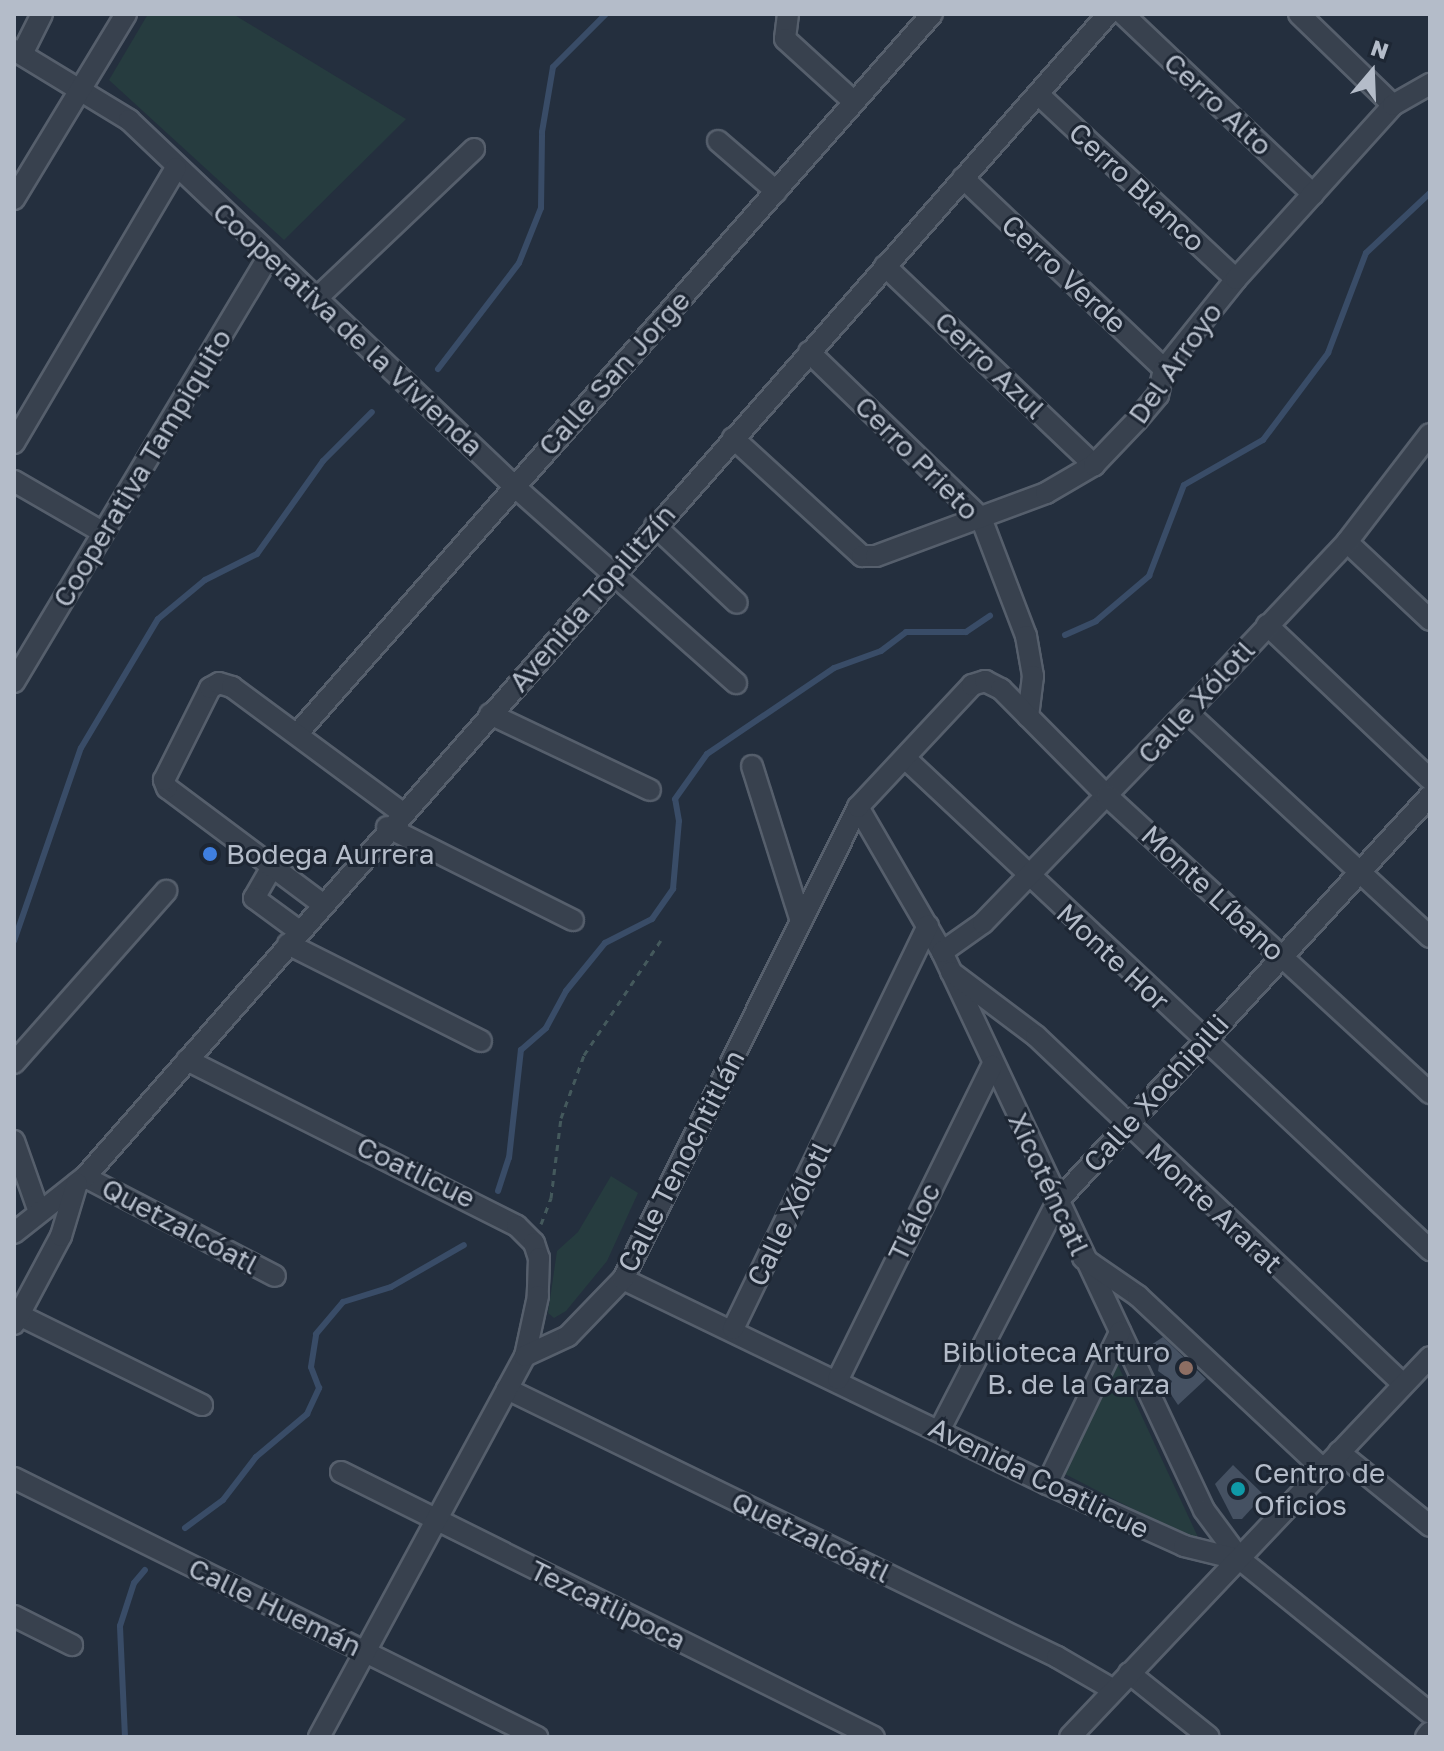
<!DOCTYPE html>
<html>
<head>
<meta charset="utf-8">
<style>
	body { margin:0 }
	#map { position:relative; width:1444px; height:1751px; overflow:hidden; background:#242f3e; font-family:"Golos Text",sans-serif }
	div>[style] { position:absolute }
	.green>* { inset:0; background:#263c3f }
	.stream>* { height:6px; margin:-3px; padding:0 3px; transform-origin:3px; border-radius:3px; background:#394c67 }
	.building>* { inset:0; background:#455162 }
	.path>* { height:3px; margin-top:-1.5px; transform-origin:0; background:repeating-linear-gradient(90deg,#44595c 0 6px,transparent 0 12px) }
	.roads { filter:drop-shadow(2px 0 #565f6c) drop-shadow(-2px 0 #565f6c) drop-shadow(0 2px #565f6c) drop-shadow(0 -2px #565f6c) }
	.minor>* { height:20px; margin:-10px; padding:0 10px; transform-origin:10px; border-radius:10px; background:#38414e }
	.dots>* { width:22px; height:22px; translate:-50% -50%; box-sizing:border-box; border:4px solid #1d2633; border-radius:50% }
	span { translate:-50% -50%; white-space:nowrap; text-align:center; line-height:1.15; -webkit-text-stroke:6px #1d2633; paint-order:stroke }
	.street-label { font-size:28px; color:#b4bcc9 }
	.poi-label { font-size:28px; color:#b4bcc9 }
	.left { translate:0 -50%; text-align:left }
	.right { translate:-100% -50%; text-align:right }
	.frame { position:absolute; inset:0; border:16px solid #b4bcc9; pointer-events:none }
	.north { position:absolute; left:1332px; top:32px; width:80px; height:80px; -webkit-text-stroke:6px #1d2633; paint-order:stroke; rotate:19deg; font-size:22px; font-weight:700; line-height:32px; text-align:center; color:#b4bcc9 }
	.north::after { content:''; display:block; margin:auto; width:28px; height:36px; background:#b4bcc9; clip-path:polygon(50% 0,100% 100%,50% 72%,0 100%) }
</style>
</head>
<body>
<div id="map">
	<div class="green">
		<div style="clip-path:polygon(148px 14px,233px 14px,406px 119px,284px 240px,109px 80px)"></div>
		<div style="clip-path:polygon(611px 1176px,638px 1193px,607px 1261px,566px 1311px,554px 1318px,548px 1313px,557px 1251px,578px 1232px)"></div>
		<div style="clip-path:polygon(1118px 1365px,1197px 1535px,1197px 1542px,1061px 1472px)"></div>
	</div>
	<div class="stream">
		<div style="left:438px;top:369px;width:133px;rotate:-52.6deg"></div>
		<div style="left:519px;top:263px;width:59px;rotate:-68.2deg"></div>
		<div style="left:541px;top:208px;width:76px;rotate:-89.2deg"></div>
		<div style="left:542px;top:132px;width:66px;rotate:-80.4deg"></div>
		<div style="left:553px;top:67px;width:75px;rotate:-45deg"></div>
		<div style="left:1065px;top:635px;width:34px;rotate:-24deg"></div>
		<div style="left:1096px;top:621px;width:70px;rotate:-40.3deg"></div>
		<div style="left:1149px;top:576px;width:97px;rotate:-69deg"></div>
		<div style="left:1184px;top:485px;width:91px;rotate:-29.7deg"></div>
		<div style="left:1263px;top:440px;width:109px;rotate:-53.2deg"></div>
		<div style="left:1328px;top:353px;width:107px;rotate:-69.2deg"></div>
		<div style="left:1366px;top:253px;width:88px;rotate:-43.2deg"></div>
		<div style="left:14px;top:941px;width:204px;rotate:-70.9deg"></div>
		<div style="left:81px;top:748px;width:150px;rotate:-59.2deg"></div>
		<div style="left:158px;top:619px;width:61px;rotate:-39.7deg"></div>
		<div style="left:205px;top:580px;width:58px;rotate:-26.6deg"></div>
		<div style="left:257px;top:554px;width:114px;rotate:-54.6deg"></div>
		<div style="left:323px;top:461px;width:69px;rotate:-45deg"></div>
		<div style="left:498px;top:1191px;width:35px;rotate:-72deg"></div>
		<div style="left:509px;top:1158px;width:109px;rotate:-83.7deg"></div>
		<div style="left:521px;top:1050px;width:33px;rotate:-41deg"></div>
		<div style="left:546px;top:1028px;width:42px;rotate:-61.6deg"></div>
		<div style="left:566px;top:991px;width:62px;rotate:-50.9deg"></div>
		<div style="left:605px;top:943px;width:53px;rotate:-27.1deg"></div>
		<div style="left:652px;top:919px;width:37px;rotate:-55deg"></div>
		<div style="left:673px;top:889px;width:68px;rotate:-85deg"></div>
		<div style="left:679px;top:821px;width:22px;rotate:-100deg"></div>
		<div style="left:675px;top:799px;width:55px;rotate:-54.6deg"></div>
		<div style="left:707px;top:754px;width:153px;rotate:-34.1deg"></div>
		<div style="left:834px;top:668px;width:50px;rotate:-19.9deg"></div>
		<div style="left:881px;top:651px;width:31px;rotate:-37deg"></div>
		<div style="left:906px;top:632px;width:60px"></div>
		<div style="left:966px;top:632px;width:29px;rotate:-34deg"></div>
		<div style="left:185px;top:1528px;width:47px;rotate:-36.4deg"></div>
		<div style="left:223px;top:1500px;width:54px;rotate:-52.5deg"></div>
		<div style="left:256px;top:1457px;width:67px;rotate:-40.1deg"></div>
		<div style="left:307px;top:1414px;width:29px;rotate:-65deg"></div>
		<div style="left:319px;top:1388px;width:22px;rotate:-111deg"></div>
		<div style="left:311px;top:1367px;width:33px;rotate:-81deg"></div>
		<div style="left:316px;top:1334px;width:42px;rotate:-49.8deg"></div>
		<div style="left:343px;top:1302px;width:50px;rotate:-17.4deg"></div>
		<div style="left:391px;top:1287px;width:84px;rotate:-29.9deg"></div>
		<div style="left:125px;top:1737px;width:111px;rotate:-92.6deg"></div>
		<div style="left:120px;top:1626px;width:45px;rotate:-72deg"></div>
		<div style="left:134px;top:1583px;width:17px;rotate:-50deg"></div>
	</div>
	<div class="building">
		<div style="clip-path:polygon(1163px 1337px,1206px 1379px,1178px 1405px,1168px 1390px,1172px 1381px,1158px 1371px,1160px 1359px,1145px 1349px)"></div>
		<div style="clip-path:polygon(1233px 1465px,1264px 1495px,1242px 1519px,1233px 1519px,1215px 1484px)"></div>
	</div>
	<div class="path">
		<div style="left:541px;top:1224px;width:28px;rotate:-69deg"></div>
		<div style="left:551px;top:1198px;width:81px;rotate:-82.9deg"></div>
		<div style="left:561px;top:1118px;width:67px;rotate:-69.9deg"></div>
		<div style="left:584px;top:1055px;width:138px;rotate:-56.2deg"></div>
	</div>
	<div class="roads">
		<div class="minor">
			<div style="left:788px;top:14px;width:25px;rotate:97deg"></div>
			<div style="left:785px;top:39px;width:93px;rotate:42.4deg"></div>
			<div style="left:1123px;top:14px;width:262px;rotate:43.5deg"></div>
			<div style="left:1299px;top:14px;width:131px;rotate:44.1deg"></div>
			<div style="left:14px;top:50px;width:135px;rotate:31.3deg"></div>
			<div style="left:129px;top:120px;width:531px;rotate:43.55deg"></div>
			<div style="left:514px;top:486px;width:297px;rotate:41.6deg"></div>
			<div style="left:22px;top:54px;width:45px;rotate:-63.4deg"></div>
			<div style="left:1038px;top:94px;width:271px;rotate:43.1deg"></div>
			<div style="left:718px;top:141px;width:77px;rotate:40.8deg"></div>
			<div style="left:963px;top:178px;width:277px;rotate:43.5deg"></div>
			<div style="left:14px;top:199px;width:216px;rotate:-58.8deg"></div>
			<div style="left:885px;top:266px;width:289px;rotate:43.6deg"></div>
			<div style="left:316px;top:299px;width:218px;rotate:-43.5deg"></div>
			<div style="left:809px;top:352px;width:239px;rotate:44deg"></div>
			<div style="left:981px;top:518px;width:126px;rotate:69.1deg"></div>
			<div style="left:1026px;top:636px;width:41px;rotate:80.1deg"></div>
			<div style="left:1033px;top:676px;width:41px;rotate:97deg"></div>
			<div style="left:733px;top:438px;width:175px;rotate:42.5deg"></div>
			<div style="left:862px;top:556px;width:14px"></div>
			<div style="left:876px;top:556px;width:181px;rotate:-20.3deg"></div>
			<div style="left:1046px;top:493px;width:56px;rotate:-30.3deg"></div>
			<div style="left:1094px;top:465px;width:62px;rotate:-46.3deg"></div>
			<div style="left:1137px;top:420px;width:33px;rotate:-50deg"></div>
			<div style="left:1158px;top:395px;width:27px;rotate:-77deg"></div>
			<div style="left:1164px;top:369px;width:115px;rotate:-51.3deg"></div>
			<div style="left:1236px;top:279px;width:234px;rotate:-47.9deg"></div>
			<div style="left:1393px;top:105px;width:43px;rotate:-29.6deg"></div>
			<div style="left:14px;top:443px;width:319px;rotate:-59.5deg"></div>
			<div style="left:14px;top:481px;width:102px;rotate:30.1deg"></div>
			<div style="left:655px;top:526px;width:112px;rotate:43.2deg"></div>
			<div style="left:1347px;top:542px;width:114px;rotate:43.2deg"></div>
			<div style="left:1267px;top:625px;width:224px;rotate:43.4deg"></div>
			<div style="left:14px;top:682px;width:498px;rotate:-59.1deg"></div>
			<div style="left:1187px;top:712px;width:331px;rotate:42.8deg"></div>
			<div style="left:490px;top:714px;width:177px;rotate:25.4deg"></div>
			<div style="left:297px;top:734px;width:960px;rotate:-48.59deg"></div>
			<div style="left:905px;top:758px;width:720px;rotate:43.14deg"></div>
			<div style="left:752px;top:766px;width:163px;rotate:72.5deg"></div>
			<div style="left:858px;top:807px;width:168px;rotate:59.9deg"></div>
			<div style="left:942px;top:952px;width:616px;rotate:64.85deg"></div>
			<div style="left:1204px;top:1510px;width:62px;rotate:53.5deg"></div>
			<div style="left:387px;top:827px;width:208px;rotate:26.6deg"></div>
			<div style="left:272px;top:867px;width:36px;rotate:120deg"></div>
			<div style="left:254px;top:898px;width:56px;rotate:36.3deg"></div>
			<div style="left:321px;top:903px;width:192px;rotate:-143.2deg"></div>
			<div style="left:167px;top:788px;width:9px;rotate:-111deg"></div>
			<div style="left:164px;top:780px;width:103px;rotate:-63.4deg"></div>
			<div style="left:210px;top:688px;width:10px;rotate:-29deg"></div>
			<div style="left:219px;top:683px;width:14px;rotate:17deg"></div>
			<div style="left:232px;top:687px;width:210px;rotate:36.5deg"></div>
			<div style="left:288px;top:944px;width:216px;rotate:26.7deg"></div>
			<div style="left:942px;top:952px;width:50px;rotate:-35.3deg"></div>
			<div style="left:983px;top:923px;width:293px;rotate:-46deg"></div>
			<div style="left:1187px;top:712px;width:233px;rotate:-46.7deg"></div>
			<div style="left:1347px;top:542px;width:136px;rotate:-52.5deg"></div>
			<div style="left:951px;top:972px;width:106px;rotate:37deg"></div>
			<div style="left:1036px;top:1036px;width:506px;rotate:43.48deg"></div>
			<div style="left:187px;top:1060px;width:369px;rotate:26.7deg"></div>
			<div style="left:517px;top:1226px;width:24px;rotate:45deg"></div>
			<div style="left:534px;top:1243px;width:16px;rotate:72deg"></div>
			<div style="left:539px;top:1258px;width:38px;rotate:92deg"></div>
			<div style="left:538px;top:1296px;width:61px;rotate:102.2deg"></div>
			<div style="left:14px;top:1063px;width:230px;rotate:-48.5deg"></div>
			<div style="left:14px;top:1141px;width:75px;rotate:70.6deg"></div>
			<div style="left:85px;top:1177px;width:214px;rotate:27.5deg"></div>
			<div style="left:14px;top:1233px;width:90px;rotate:-38.3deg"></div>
			<div style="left:85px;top:1177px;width:1549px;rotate:-48.66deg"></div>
			<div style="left:1083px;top:1258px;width:67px;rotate:34.6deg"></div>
			<div style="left:1138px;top:1296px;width:253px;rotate:43.1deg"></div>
			<div style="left:623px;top:1279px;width:471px;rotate:25.8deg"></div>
			<div style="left:1047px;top:1484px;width:150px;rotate:24.3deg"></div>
			<div style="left:1184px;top:1546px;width:59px;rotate:13.8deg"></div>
			<div style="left:1241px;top:1560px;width:243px;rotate:39deg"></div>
			<div style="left:19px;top:1315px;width:204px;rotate:26.2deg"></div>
			<div style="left:14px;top:1324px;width:100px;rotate:-61.9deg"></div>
			<div style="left:61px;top:1236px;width:55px;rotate:-73.2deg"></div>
			<div style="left:733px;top:1329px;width:448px;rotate:-64.2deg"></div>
			<div style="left:838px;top:1379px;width:349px;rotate:-63.8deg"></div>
			<div style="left:507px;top:1389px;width:612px;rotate:25.98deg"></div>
			<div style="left:1057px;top:1657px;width:64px;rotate:30.2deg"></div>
			<div style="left:939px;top:1431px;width:258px;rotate:-62.7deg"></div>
			<div style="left:1057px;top:1202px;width:551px;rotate:-47.43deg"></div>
			<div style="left:1339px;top:1452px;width:117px;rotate:39.1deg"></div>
			<div style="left:341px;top:1472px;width:595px;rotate:26.44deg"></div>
			<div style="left:14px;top:1478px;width:584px;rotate:26.35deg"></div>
			<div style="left:1047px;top:1484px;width:169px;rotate:-64.3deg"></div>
			<div style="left:14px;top:1616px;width:65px;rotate:26.6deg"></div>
			<div style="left:1129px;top:1673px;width:102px;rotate:38.7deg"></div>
			<div style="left:319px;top:1737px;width:433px;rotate:-61.6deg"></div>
			<div style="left:525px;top:1356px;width:47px;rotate:-24.9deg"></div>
			<div style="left:568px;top:1336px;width:79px;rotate:-46deg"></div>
			<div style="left:623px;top:1279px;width:527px;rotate:-63.53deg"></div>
			<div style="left:858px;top:807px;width:167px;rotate:-46.9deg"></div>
			<div style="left:972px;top:685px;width:14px;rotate:-17deg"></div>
			<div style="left:985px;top:681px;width:18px;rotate:27deg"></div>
			<div style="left:1001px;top:689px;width:151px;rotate:45.3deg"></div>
			<div style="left:1107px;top:796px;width:439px;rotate:42.6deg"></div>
			<div style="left:1070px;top:1737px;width:523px;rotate:-46.55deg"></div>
			<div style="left:1426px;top:1737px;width:6px;rotate:-51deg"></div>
		</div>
	</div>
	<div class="dots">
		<div style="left:210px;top:854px;background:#3f7fe0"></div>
		<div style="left:1186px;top:1368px;background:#8d6e63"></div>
		<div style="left:1238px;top:1489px;background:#0f9aa8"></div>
	</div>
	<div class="street-label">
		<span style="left:1218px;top:104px;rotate:43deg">Cerro Alto</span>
		<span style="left:1137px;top:187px;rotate:43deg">Cerro Blanco</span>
		<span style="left:1064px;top:274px;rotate:43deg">Cerro Verde</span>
		<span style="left:348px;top:329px;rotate:43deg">Cooperativa de la Vivienda</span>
		<span style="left:1175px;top:363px;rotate:-55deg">Del Arroyo</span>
		<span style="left:990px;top:365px;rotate:44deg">Cerro Azul</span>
		<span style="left:614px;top:373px;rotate:-48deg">Calle San Jorge</span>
		<span style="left:917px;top:458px;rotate:45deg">Cerro Prieto</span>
		<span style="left:142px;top:468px;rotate:-59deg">Cooperativa Tampiquito</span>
		<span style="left:592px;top:598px;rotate:-49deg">Avenida Topilitzín</span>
		<span style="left:1196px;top:702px;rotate:-47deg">Calle Xólotl</span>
		<span style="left:1213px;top:893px;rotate:43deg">Monte Líbano</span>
		<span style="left:1113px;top:957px;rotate:43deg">Monte Hor</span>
		<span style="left:1156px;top:1093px;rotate:-48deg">Calle Xochipilli</span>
		<span style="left:681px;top:1161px;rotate:-63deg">Calle Tenochtitlán</span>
		<span style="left:416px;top:1172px;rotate:26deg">Coatlicue</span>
		<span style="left:1049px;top:1184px;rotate:65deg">Xicoténcatl</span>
		<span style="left:1214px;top:1208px;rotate:43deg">Monte Ararat</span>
		<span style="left:789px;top:1214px;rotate:-64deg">Calle Xólotl</span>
		<span style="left:914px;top:1222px;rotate:-64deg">Tláloc</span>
		<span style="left:180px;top:1226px;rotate:28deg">Quetzalcóatl</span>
		<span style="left:1039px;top:1478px;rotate:26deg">Avenida Coatlicue</span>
		<span style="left:811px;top:1537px;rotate:26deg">Quetzalcóatl</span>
		<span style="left:608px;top:1605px;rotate:26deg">Tezcatlipoca</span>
		<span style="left:275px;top:1607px;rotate:26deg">Calle Huemán</span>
	</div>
	<div class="poi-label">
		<span class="left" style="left:226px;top:854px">Bodega Aurrera</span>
		<span class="right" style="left:1170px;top:1368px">Biblioteca Arturo<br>B. de la Garza</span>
		<span class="left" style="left:1254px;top:1489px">Centro de<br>Oficios</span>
	</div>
	<div class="frame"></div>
	<div class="north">N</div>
</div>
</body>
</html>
